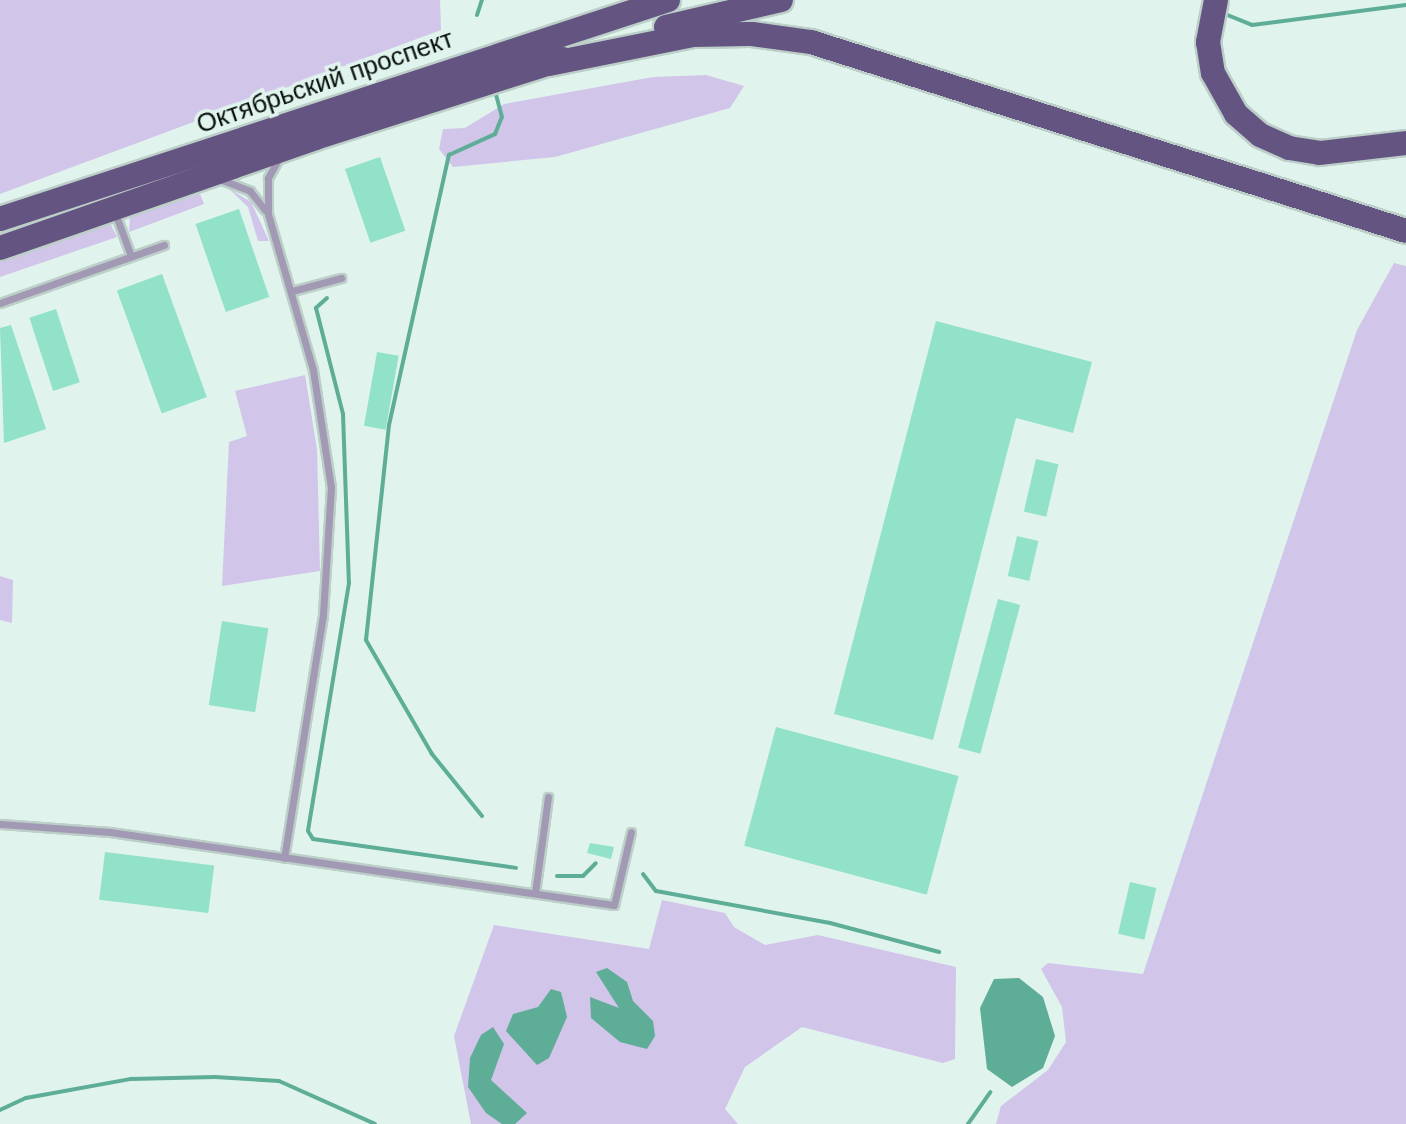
<!DOCTYPE html>
<html>
<head>
<meta charset="utf-8">
<style>
	body { margin:0 }
	#map { position:relative; width:1406px; height:1124px; overflow:hidden; background:#e0f4ed; font-family:Helvetica,sans-serif }
	div>[style] { position:absolute }
	.green>* { inset:0; background:#d1c5ea }
	.water>* { inset:0; background:#5ead97 }
	.stream>* { height:4px; margin:-2px; padding:0 2px; transform-origin:2px; border-radius:2px; background:#5ead97 }
	.building>* { inset:0; background:#92e1c9; transform-origin:0 0 }
	.roads { filter:drop-shadow(2px 0 #bdcfc9) drop-shadow(-2px 0 #bdcfc9) drop-shadow(0 2px #bdcfc9) drop-shadow(0 -2px #bdcfc9) }
	.lane>* { height:7px; margin:-3.5px; padding:0 3.5px; transform-origin:3.5px; border-radius:3.5px; background:#a29ab4 }
	.primary>* { height:24px; margin:-12px; padding:0 12px; transform-origin:12px; border-radius:12px; background:#645481 }
	span { translate:-50% -50%; white-space:nowrap; text-align:center; line-height:1.15; -webkit-text-stroke:7px #e0f4ed; paint-order:stroke }
	.street-label { font-size:26px; color:#080f0d }
</style>
</head>
<body>
<div id="map">
	<div class="green">
		<div style="clip-path:polygon(0 0,440px 0,441px 30px,0 194px)"></div>
		<div style="clip-path:polygon(706px 75px,744px 86px,730px 108px,555px 157px,453px 167px,439px 149px,443px 129px,465px 128px,504px 104px,653px 77px)"></div>
		<div style="clip-path:polygon(228px 188px,251px 202px,269px 241px,258px 241px,248px 207px)"></div>
		<div style="clip-path:polygon(200px 194px,204px 204px,129px 232px,130px 217px)"></div>
		<div style="clip-path:polygon(104px 225px,111px 225px,117px 237px,0 277px,0 261px)"></div>
		<div style="clip-path:polygon(1394px 263px,1406px 266px,1406px 1124px,996px 1124px,1001px 1106px,1048px 1070px,1066px 1042px,1062px 1007px,1041px 969px,1048px 963px,1143px 974px,1357px 330px)"></div>
		<div style="clip-path:polygon(305px 375px,317px 449px,320px 571px,222px 586px,229px 442px,247px 436px,235px 391px)"></div>
		<div style="clip-path:polygon(0 576px,13px 580px,12px 623px,0 620px)"></div>
		<div style="clip-path:polygon(662px 900px,725px 913px,734px 927px,765px 945px,818px 935px,956px 967px,955px 1059px,943px 1063px,802px 1027px,745px 1067px,725px 1109px,738px 1124px,471px 1124px,454px 1036px,494px 925px,649px 949px)"></div>
	</div>
	<div class="water">
		<div style="clip-path:polygon(607px 968px,627px 982px,633px 1001px,653px 1021px,655px 1036px,647px 1049px,620px 1042px,591px 1018px,590px 997px,619px 1008px,596px 972px)"></div>
		<div style="clip-path:polygon(1019px 978px,1043px 997px,1055px 1036px,1043px 1068px,1012px 1087px,987px 1069px,980px 1008px,994px 979px)"></div>
		<div style="clip-path:polygon(551px 989px,561px 992px,567px 1017px,549px 1058px,537px 1065px,506px 1031px,513px 1014px,538px 1007px)"></div>
		<div style="clip-path:polygon(493px 1027px,504px 1044px,491px 1080px,527px 1113px,515px 1124px,502px 1124px,486px 1113px,468px 1087px,470px 1058px,481px 1035px)"></div>
	</div>
	<div class="stream">
		<div style="left:1225px;top:14px;width:29px;rotate:22deg"></div>
		<div style="left:1252px;top:25px;width:155px;rotate:-7.4deg"></div>
		<div style="left:477px;top:15px;width:16px;rotate:-72deg"></div>
		<div style="left:327px;top:298px;width:15px;rotate:138deg"></div>
		<div style="left:316px;top:308px;width:109px;rotate:75.7deg"></div>
		<div style="left:343px;top:414px;width:169px;rotate:88deg"></div>
		<div style="left:349px;top:583px;width:251px;rotate:99.4deg"></div>
		<div style="left:308px;top:831px;width:9px;rotate:58deg"></div>
		<div style="left:313px;top:839px;width:205px;rotate:8.1deg"></div>
		<div style="left:482px;top:816px;width:80px;rotate:-128.9deg"></div>
		<div style="left:432px;top:754px;width:132px;rotate:-120.1deg"></div>
		<div style="left:366px;top:640px;width:216px;rotate:-83.9deg"></div>
		<div style="left:389px;top:425px;width:277px;rotate:-77.5deg"></div>
		<div style="left:449px;top:155px;width:51px;rotate:-24.5deg"></div>
		<div style="left:495px;top:134px;width:18px;rotate:-68deg"></div>
		<div style="left:502px;top:117px;width:24px;rotate:-105deg"></div>
		<div style="left:643px;top:874px;width:21px;rotate:53deg"></div>
		<div style="left:656px;top:891px;width:177px;rotate:10.4deg"></div>
		<div style="left:830px;top:923px;width:113px;rotate:14.9deg"></div>
		<div style="left:557px;top:876px;width:26px"></div>
		<div style="left:583px;top:876px;width:18px;rotate:-45deg"></div>
		<div style="left:0;top:1110px;width:29px;rotate:-25deg"></div>
		<div style="left:26px;top:1098px;width:107px;rotate:-10.3deg"></div>
		<div style="left:131px;top:1079px;width:84px;rotate:-1.4deg"></div>
		<div style="left:215px;top:1077px;width:64px;rotate:3.6deg"></div>
		<div style="left:279px;top:1081px;width:105px;rotate:24.1deg"></div>
		<div style="left:968px;top:1124px;width:39px;rotate:-55deg"></div>
	</div>
	<div class="building">
		<div style="left:380px;top:157px;width:78px;height:37px;rotate:71deg"></div>
		<div style="left:239px;top:209px;width:93px;height:46px;rotate:71deg"></div>
		<div style="left:162px;top:274px;width:131px;height:48px;rotate:70deg"></div>
		<div style="left:56px;top:309px;width:77px;height:28px;rotate:72deg"></div>
		<div style="clip-path:polygon(936px 321px,1092px 362px,1073px 433px,1016px 418px,933px 740px,834px 714px)"></div>
		<div style="clip-path:polygon(11px 325px,46px 429px,4px 443px,0 328px)"></div>
		<div style="left:377px;top:352px;width:22px;height:75px;rotate:10deg"></div>
		<div style="left:1036px;top:459px;width:23px;height:54px;rotate:13deg"></div>
		<div style="left:1017px;top:536px;width:22px;height:41px;rotate:13deg"></div>
		<div style="left:998px;top:599px;width:23px;height:154px;rotate:15deg"></div>
		<div style="left:222px;top:621px;width:47px;height:85px;rotate:9deg"></div>
		<div style="left:776px;top:727px;width:189px;height:123px;rotate:15deg"></div>
		<div style="clip-path:polygon(590px 843px,614px 847px,611px 859px,587px 853px)"></div>
		<div style="left:105px;top:852px;width:110px;height:48px;rotate:7deg"></div>
		<div style="left:1130px;top:882px;width:27px;height:53px;rotate:13deg"></div>
	</div>
	<div class="roads">
		<div class="lane">
			<div style="left:279px;top:158px;width:23px;rotate:119deg"></div>
			<div style="left:268px;top:178px;width:36px;rotate:90deg"></div>
			<div style="left:268px;top:214px;width:162px;rotate:73.9deg"></div>
			<div style="left:313px;top:370px;width:118px;rotate:81.3deg"></div>
			<div style="left:331px;top:487px;width:128px;rotate:93.6deg"></div>
			<div style="left:323px;top:615px;width:246px;rotate:99.1deg"></div>
			<div style="left:222px;top:180px;width:30px;rotate:21deg"></div>
			<div style="left:250px;top:191px;width:24px;rotate:52deg"></div>
			<div style="left:115px;top:213px;width:46px;rotate:69.6deg"></div>
			<div style="left:292px;top:291px;width:51px;rotate:-14.9deg"></div>
			<div style="left:0;top:303px;width:174px;rotate:-19.5deg"></div>
			<div style="left:0;top:824px;width:110px;rotate:4.2deg"></div>
			<div style="left:110px;top:832px;width:509px;rotate:8.24deg"></div>
			<div style="left:614px;top:905px;width:75px;rotate:-76.9deg"></div>
			<div style="left:535px;top:893px;width:97px;rotate:-82.3deg"></div>
		</div>
		<div class="primary">
			<div style="left:1216px;top:0;width:43px;rotate:100.8deg"></div>
			<div style="left:1208px;top:42px;width:31px;rotate:81deg"></div>
			<div style="left:1213px;top:73px;width:47px;rotate:60.7deg"></div>
			<div style="left:1236px;top:114px;width:32px;rotate:41deg"></div>
			<div style="left:1260px;top:135px;width:32px;rotate:24deg"></div>
			<div style="left:1289px;top:148px;width:31px;rotate:9deg"></div>
			<div style="left:1320px;top:153px;width:87px;rotate:-6.6deg"></div>
			<div style="left:666px;top:27px;width:118px;rotate:-13.2deg"></div>
			<div style="left:549px;top:64px;width:147px;rotate:-11.4deg"></div>
			<div style="left:693px;top:35px;width:59px;rotate:-1deg"></div>
			<div style="left:752px;top:34px;width:60px;rotate:7.7deg"></div>
			<div style="left:811px;top:42px;width:624px;rotate:17.62deg"></div>
			<div style="left:0;top:219px;width:703px;rotate:-18.15deg"></div>
			<div style="left:0;top:248px;width:334px;rotate:-19.2deg"></div>
			<div style="left:315px;top:138px;width:260px;rotate:-17.7deg"></div>
		</div>
	</div>
	<div class="street-label">
		<span style="left:325px;top:82px;rotate:-19deg">Октябрьский проспект</span>
	</div>
</div>
</body>
</html>
